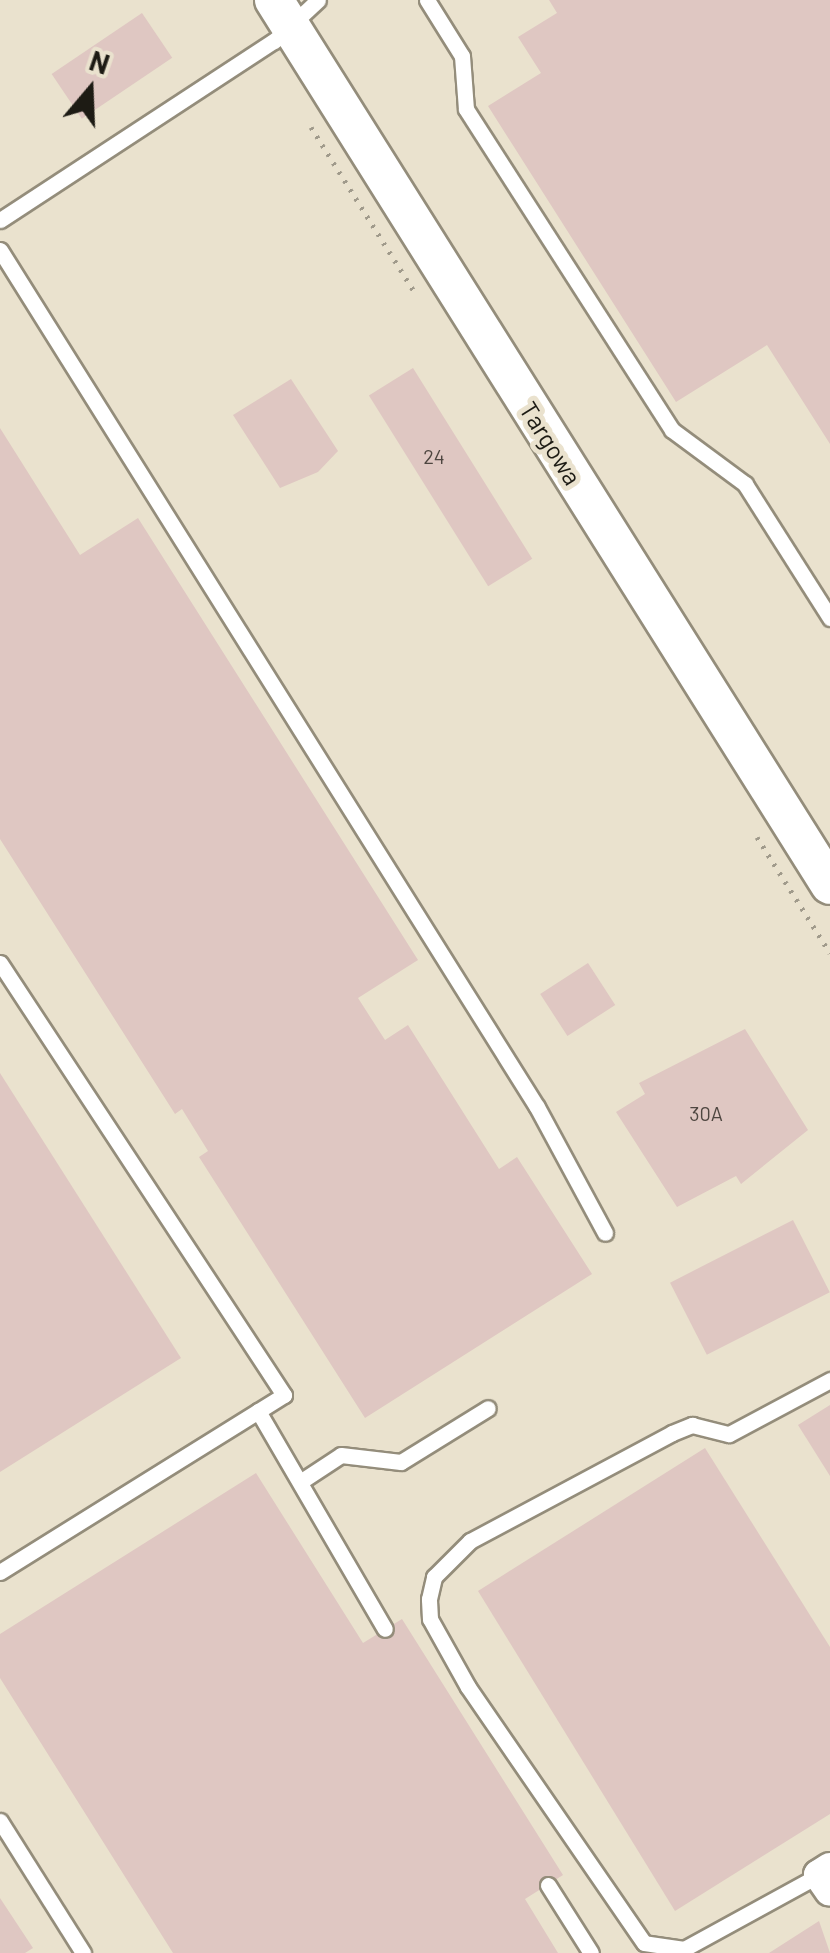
<!DOCTYPE html>
<html>
<head>
<meta charset="utf-8">
<style>
	body { margin:0 }
	#map { position:relative; width:830px; height:1953px; overflow:hidden; background:#eae2ce; font-family:Barlow,sans-serif }
	div>[style] { position:absolute }
	.building>* { inset:0; background:#dfc7c2; transform-origin:0 0 }
	.path>* { height:5px; margin-top:-2.5px; transform-origin:0; background:repeating-linear-gradient(90deg,#a09a8b 0 2.5px,transparent 0 10.5px) }
	.roads { filter:drop-shadow(2px 0 #948d7b) drop-shadow(-2px 0 #948d7b) drop-shadow(0 2px #948d7b) drop-shadow(0 -2px #948d7b) }
	.service>* { height:15px; margin:-7.5px; padding:0 7.5px; transform-origin:7.5px; border-radius:7.5px; background:#fff }
	.minor>* { height:30px; margin:-15px; padding:0 15px; transform-origin:15px; border-radius:15px; background:#fff }
	.tertiary>* { height:38px; margin:-19px; padding:0 19px; transform-origin:19px; border-radius:19px; background:#fff }
	span { translate:-50% -50%; white-space:nowrap; text-align:center; line-height:1.15; -webkit-text-stroke:10px #eae2ce; paint-order:stroke }
	.number-label { font-size:20px; color:#4e4640 }
	.number-label span { -webkit-text-stroke-width:0 }
	.street-label { font-size:25px; color:#1d1b14 }
	.north { position:absolute; left:40px; top:40px; width:100px; height:100px; -webkit-text-stroke:8px #eae2ce; paint-order:stroke; rotate:19deg; font-size:28px; font-weight:700; line-height:40px; text-align:center; color:#1d1b14 }
	.north::after { content:''; display:block; margin:auto; width:35px; height:45px; background:#1d1b14; clip-path:polygon(50% 0,100% 100%,50% 72%,0 100%) }
</style>
</head>
<body>
<div id="map">
	<div class="building">
		<div style="clip-path:polygon(549px 0,830px 0,830px 444px,767px 345px,676px 402px,488px 106px,541px 73px,518px 37px,557px 13px)"></div>
		<div style="left:142px;top:13px;width:54px;height:109px;rotate:56deg"></div>
		<div style="left:413px;top:368px;width:225px;height:52px;rotate:58deg"></div>
		<div style="clip-path:polygon(291px 379px,338px 451px,318px 472px,280px 488px,233px 415px)"></div>
		<div style="clip-path:polygon(0 428px,80px 555px,138px 518px,418px 960px,358px 998px,385px 1040px,408px 1025px,499px 1169px,517px 1157px,592px 1274px,365px 1418px,199px 1157px,208px 1151px,182px 1109px,175px 1114px,0 839px)"></div>
		<div style="left:588px;top:963px;width:50px;height:57px;rotate:57deg"></div>
		<div style="clip-path:polygon(745px 1029px,808px 1130px,741px 1184px,736px 1176px,677px 1207px,616px 1112px,645px 1094px,639px 1083px)"></div>
		<div style="clip-path:polygon(0 1073px,181px 1358px,0 1472px)"></div>
		<div style="left:793px;top:1220px;width:81px;height:138px;rotate:63deg"></div>
		<div style="clip-path:polygon(830px 1405px,830px 1476px,798px 1425px)"></div>
		<div style="clip-path:polygon(705px 1448px,830px 1647px,830px 1814px,675px 1911px,478px 1591px)"></div>
		<div style="clip-path:polygon(256px 1473px,363px 1643px,402px 1619px,563px 1875px,525px 1899px,558px 1953px,173px 1953px,0 1678px,0 1634px)"></div>
		<div style="clip-path:polygon(0 1898px,33px 1948px,25px 1953px,0 1953px)"></div>
		<div style="clip-path:polygon(819px 1921px,830px 1953px,769px 1953px)"></div>
	</div>
	<div class="path">
		<div style="left:311px;top:127px;width:194px;rotate:57.9deg"></div>
		<div style="left:757px;top:837px;width:137px;rotate:57.8deg"></div>
	</div>
	<div class="roads">
		<div class="service">
			<div style="left:427px;top:0;width:66px;rotate:58deg"></div>
			<div style="left:462px;top:56px;width:53px;rotate:85.7deg"></div>
			<div style="left:466px;top:109px;width:381px;rotate:57.3deg"></div>
			<div style="left:672px;top:430px;width:91px;rotate:36.5deg"></div>
			<div style="left:745px;top:484px;width:159px;rotate:57.6deg"></div>
			<div style="left:0;top:220px;width:327px;rotate:-33.2deg"></div>
			<div style="left:274px;top:41px;width:60px;rotate:-43deg"></div>
			<div style="left:0;top:250px;width:1011px;rotate:57.93deg"></div>
			<div style="left:537px;top:1107px;width:143px;rotate:61.6deg"></div>
			<div style="left:0;top:963px;width:517px;rotate:56.68deg"></div>
			<div style="left:284px;top:1395px;width:335px;rotate:148.1deg"></div>
			<div style="left:258px;top:1411px;width:252px;rotate:59.8deg"></div>
			<div style="left:303px;top:1480px;width:45px;rotate:-33.3deg"></div>
			<div style="left:341px;top:1455px;width:60px;rotate:6.7deg"></div>
			<div style="left:401px;top:1462px;width:102px;rotate:-31.8deg"></div>
			<div style="left:0;top:1821px;width:156px;rotate:57.8deg"></div>
			<div style="left:819px;top:1875px;width:154px;rotate:151.3deg"></div>
			<div style="left:684px;top:1949px;width:40px;rotate:-171.5deg"></div>
			<div style="left:644px;top:1943px;width:311px;rotate:-124.5deg"></div>
			<div style="left:468px;top:1687px;width:78px;rotate:-119.2deg"></div>
			<div style="left:430px;top:1619px;width:20px;rotate:-93deg"></div>
			<div style="left:429px;top:1599px;width:23px;rotate:-77deg"></div>
			<div style="left:434px;top:1577px;width:51px;rotate:-45deg"></div>
			<div style="left:470px;top:1541px;width:229px;rotate:-28.1deg"></div>
			<div style="left:672px;top:1433px;width:22px;rotate:-22deg"></div>
			<div style="left:692px;top:1425px;width:38px;rotate:14deg"></div>
			<div style="left:729px;top:1434px;width:115px;rotate:-28.1deg"></div>
			<div style="left:548px;top:1885px;width:80px;rotate:57.7deg"></div>
		</div>
		<div class="minor">
			<div style="left:830px;top:1868px;width:13px;rotate:148deg"></div>
			<div style="left:819px;top:1875px;width:19px;rotate:55deg"></div>
		</div>
		<div class="tertiary">
			<div style="left:274px;top:0;width:1045px;rotate:57.86deg"></div>
		</div>
	</div>
	<div class="number-label">
		<span style="left:434px;top:456px">24</span>
		<span style="left:706px;top:1113px">30A</span>
	</div>
	<div class="street-label">
		<span style="left:551px;top:443px;rotate:58deg">Targowa</span>
	</div>
	<div class="north">N</div>
</div>
</body>
</html>
